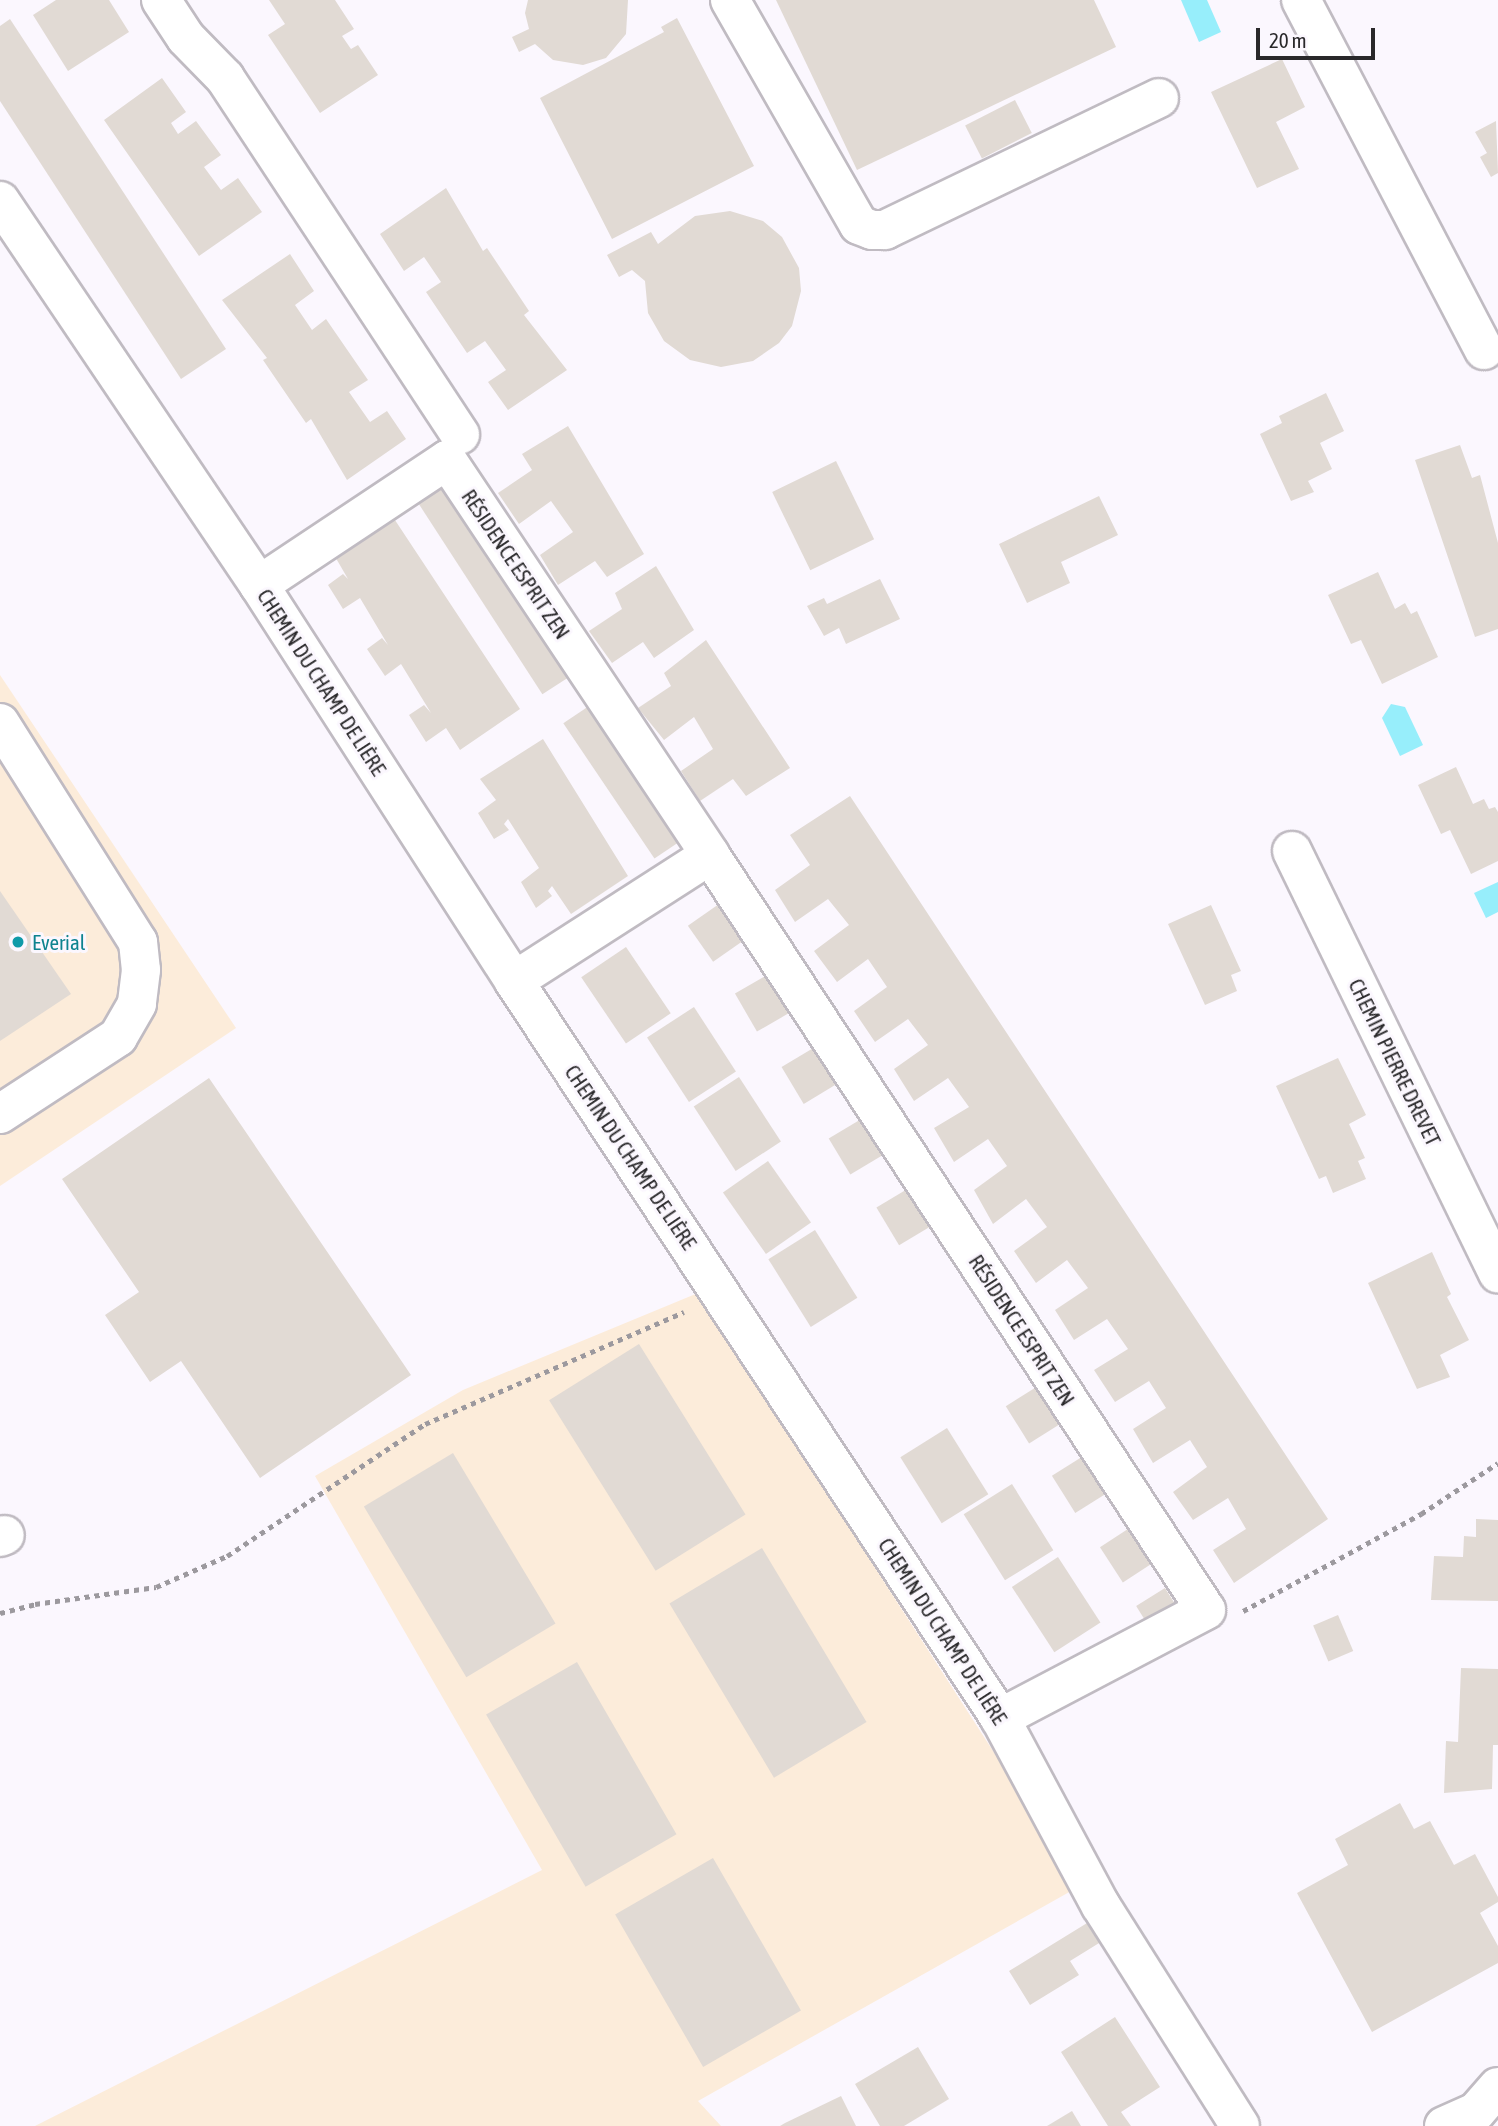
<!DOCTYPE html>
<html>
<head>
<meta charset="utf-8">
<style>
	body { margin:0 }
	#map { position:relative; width:1498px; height:2126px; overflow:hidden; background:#fbf7fe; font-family:"Asap Condensed",sans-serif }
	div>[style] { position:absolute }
	.industrial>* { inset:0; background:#fcecda }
	.water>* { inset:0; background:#97eefb }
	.building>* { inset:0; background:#e1dad4; transform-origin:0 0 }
	.path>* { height:4.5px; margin-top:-2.25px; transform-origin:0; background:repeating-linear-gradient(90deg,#9c999e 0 5px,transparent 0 10px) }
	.roads { filter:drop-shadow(2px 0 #c0bbc2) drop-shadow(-2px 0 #c0bbc2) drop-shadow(0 2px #c0bbc2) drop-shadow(0 -2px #c0bbc2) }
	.minor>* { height:38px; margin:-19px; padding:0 19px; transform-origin:19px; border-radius:19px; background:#fff }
	.dots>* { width:19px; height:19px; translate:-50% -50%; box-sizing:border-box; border:4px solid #fbf7fe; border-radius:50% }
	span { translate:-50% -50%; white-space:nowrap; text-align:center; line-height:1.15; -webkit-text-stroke:6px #fbf7fe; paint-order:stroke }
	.street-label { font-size:21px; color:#29282a }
	.culture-label { font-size:21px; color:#0d838f }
	.left { translate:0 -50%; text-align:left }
	.scale { position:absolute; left:1256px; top:28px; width:119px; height:32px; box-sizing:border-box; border:4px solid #29282a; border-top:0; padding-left:9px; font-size:21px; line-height:24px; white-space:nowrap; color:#29282a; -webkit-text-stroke:5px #fbf7fe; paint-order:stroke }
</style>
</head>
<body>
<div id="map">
	<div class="industrial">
		<div style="clip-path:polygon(0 675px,236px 1028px,0 1186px)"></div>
		<div style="clip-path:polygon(698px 1293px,1080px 1886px,698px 2101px,721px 2126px,35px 2126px,542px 1870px,315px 1476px,463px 1390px)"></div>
	</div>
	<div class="water">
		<div style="clip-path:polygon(1181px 0,1207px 0,1221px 32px,1199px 42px)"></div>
		<div style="clip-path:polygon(1391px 704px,1405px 707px,1423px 745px,1400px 756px,1382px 718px)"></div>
		<div style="clip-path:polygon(1498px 882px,1498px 912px,1486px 918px,1474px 893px)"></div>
	</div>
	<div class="building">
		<div style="clip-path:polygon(56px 0,109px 0,129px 32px,68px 71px,33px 15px)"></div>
		<div style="clip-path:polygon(269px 0,335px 0,354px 29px,342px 36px,351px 49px,358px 45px,378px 75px,320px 113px,268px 35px,285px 24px)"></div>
		<div style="clip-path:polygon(528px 0,628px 0,626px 34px,606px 58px,583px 65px,553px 60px,535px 44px,519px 52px,512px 37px,529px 29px,525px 13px)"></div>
		<div style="clip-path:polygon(776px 0,1094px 0,1116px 47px,857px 170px)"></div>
		<div style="clip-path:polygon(677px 18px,754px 166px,612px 239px,540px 98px,664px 32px,661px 27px)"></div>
		<div style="clip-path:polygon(10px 19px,226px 349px,181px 379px,0 101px,0 26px)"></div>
		<div style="clip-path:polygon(1282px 59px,1305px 107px,1276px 122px,1299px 169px,1257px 188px,1211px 92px)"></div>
		<div style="clip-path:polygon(162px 78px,186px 112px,171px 123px,178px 134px,196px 121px,221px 155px,204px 167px,221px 190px,238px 178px,262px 212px,199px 256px,104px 120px)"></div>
		<div style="left:1015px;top:100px;width:37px;height:56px;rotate:63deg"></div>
		<div style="clip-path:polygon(1496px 121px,1498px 173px,1491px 177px,1480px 157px,1487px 153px,1475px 132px)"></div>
		<div style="clip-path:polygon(446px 188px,483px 251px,487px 248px,529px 311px,524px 315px,567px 370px,508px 410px,488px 382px,506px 370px,485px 341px,467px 353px,426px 292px,441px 282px,424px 257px,404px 271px,380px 234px)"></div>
		<div style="clip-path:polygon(730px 211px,763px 221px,782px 237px,799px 268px,801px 291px,792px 326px,779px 343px,753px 361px,721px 367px,690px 360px,664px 341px,648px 313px,645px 281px,632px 270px,619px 277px,607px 255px,651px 232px,658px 244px,695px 216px)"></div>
		<div style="clip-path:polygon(290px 254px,314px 291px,295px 305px,312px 330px,326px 319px,368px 380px,349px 392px,370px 422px,387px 411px,406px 439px,347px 480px,311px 419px,306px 423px,263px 360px,267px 358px,222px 300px)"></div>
		<div style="clip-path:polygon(1326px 393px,1344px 431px,1320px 443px,1332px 469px,1308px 481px,1314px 492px,1291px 501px,1260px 434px,1282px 423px,1279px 416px)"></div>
		<div style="clip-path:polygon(568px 426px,644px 554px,607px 577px,595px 561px,558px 585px,540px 555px,573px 532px,551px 501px,519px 524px,498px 493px,532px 470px,522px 454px)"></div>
		<div style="clip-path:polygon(1460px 445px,1472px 478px,1480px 475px,1498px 543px,1498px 629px,1475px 637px,1415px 460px)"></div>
		<div style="left:836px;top:461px;width:87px;height:71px;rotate:64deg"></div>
		<div style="left:439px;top:480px;width:236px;height:30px;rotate:57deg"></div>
		<div style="clip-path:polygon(1099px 496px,1118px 535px,1061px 562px,1070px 583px,1027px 603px,999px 544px)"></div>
		<div style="clip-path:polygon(389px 511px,520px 709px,460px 750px,446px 728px,426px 742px,409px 715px,424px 705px,431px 713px,401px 664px,385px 676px,367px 649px,382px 638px,388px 645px,360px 598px,343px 609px,328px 585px,343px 574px,348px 579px,330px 548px)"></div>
		<div style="clip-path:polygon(656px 566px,694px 630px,654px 658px,643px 642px,612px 663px,589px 631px,622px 609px,615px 593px)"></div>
		<div style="clip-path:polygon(1378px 572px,1395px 609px,1405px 603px,1411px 614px,1417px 611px,1438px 657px,1382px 684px,1361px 640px,1351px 644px,1328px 595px)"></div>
		<div style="clip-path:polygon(880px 579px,900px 619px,846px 644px,839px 628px,824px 636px,807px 606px,824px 598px,827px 604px)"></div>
		<div style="clip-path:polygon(706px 640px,790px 768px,746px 796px,733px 779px,700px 801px,681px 771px,713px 749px,694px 717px,664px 740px,638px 708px,671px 686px,664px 673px)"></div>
		<div style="left:589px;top:706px;width:163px;height:31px;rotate:56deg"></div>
		<div style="clip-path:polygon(543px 739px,628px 876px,571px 914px,552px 886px,548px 891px,552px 896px,536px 908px,521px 882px,539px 868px,508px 819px,504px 824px,509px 830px,494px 839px,478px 813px,496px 800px,480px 779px)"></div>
		<div style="clip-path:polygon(1456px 767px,1473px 804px,1484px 799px,1489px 809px,1495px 807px,1498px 812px,1498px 861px,1471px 874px,1450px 830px,1441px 834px,1418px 785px)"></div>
		<div style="clip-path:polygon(850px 796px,1328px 1519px,1234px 1583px,1213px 1550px,1246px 1529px,1228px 1498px,1193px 1520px,1173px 1492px,1207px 1467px,1190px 1440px,1153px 1463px,1133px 1429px,1166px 1408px,1149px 1381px,1115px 1402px,1094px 1370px,1128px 1349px,1107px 1319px,1074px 1340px,1055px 1310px,1088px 1288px,1067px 1260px,1036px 1283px,1014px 1251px,1047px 1227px,1026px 1199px,993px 1224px,974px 1190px,1007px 1166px,988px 1139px,954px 1162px,934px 1128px,969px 1107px,948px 1078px,914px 1101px,894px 1069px,928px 1045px,908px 1019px,875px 1042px,854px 1011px,887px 987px,868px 959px,837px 982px,814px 951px,849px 925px,828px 899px,795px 922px,775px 890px,810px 865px,790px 835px)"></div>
		<div style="clip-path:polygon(0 891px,71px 994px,0 1041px)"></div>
		<div style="left:719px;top:904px;width:44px;height:38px;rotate:55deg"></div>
		<div style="clip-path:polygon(1211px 905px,1241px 971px,1231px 975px,1237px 991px,1205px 1005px,1168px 924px)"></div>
		<div style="left:626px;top:947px;width:80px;height:54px;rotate:56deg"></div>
		<div style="left:767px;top:975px;width:44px;height:37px;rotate:60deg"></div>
		<div style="left:694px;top:1007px;width:77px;height:56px;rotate:57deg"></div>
		<div style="left:815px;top:1047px;width:43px;height:39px;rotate:59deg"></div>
		<div style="clip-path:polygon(1338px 1058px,1366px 1115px,1349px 1124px,1365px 1158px,1358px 1161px,1366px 1179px,1333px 1193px,1326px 1176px,1319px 1179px,1276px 1086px)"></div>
		<div style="left:739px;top:1077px;width:77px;height:54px;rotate:57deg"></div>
		<div style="clip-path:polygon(209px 1078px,411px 1375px,260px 1478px,181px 1361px,150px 1382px,105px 1315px,139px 1292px,62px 1179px)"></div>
		<div style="left:863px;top:1118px;width:42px;height:40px;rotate:59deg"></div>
		<div style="left:768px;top:1161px;width:75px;height:55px;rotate:55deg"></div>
		<div style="left:909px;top:1188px;width:44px;height:38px;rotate:59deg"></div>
		<div style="left:815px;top:1230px;width:80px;height:55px;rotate:58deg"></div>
		<div style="clip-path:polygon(1432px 1252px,1451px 1294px,1447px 1297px,1469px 1340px,1440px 1355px,1450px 1377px,1417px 1389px,1368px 1283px)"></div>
		<div style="left:639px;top:1344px;width:201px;height:106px;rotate:58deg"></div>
		<div style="left:1038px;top:1386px;width:44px;height:38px;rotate:58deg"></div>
		<div style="left:947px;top:1428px;width:78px;height:55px;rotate:58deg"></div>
		<div style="left:453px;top:1453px;width:199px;height:104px;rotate:59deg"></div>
		<div style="left:1085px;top:1455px;width:44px;height:39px;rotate:58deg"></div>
		<div style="left:1012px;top:1484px;width:78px;height:57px;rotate:58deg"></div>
		<div style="clip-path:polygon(1476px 1519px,1498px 1520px,1498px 1601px,1431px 1600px,1434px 1556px,1463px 1557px,1464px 1536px,1476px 1537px)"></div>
		<div style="left:1131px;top:1527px;width:42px;height:37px;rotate:57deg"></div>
		<div style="left:762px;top:1548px;width:203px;height:108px;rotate:59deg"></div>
		<div style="left:1058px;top:1557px;width:78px;height:55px;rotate:57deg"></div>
		<div style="left:1165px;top:1588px;width:19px;height:34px;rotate:58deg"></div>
		<div style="left:1338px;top:1615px;width:39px;height:27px;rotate:67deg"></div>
		<div style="left:577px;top:1662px;width:199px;height:105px;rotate:60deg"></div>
		<div style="clip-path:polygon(1461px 1668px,1498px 1669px,1498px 1745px,1493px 1745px,1492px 1789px,1444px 1793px,1446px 1741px,1458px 1742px)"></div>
		<div style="clip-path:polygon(1400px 1803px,1414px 1829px,1430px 1821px,1454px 1865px,1475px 1854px,1498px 1897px,1498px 1902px,1480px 1913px,1498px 1946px,1498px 1963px,1372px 2032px,1297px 1893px,1348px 1865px,1335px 1839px)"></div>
		<div style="left:713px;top:1858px;width:176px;height:113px;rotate:60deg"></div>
		<div style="clip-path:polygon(1092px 1920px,1104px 1940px,1070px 1961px,1079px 1975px,1030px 2005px,1009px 1971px)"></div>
		<div style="clip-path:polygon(1115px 2017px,1160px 2087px,1121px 2112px,1131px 2126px,1108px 2126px,1061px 2052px)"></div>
		<div style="clip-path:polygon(918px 2047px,949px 2099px,904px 2126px,880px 2126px,855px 2084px)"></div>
		<div style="clip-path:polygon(841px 2096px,856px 2126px,780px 2126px,785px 2123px)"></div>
		<div style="clip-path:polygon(1072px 2111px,1081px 2126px,1047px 2126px)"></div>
	</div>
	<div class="path">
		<div style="left:1243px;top:1611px;width:203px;rotate:-28.6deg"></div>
		<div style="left:1421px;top:1514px;width:92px;rotate:-33.5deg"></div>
		<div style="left:0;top:1613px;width:36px;rotate:-14deg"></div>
		<div style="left:35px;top:1604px;width:122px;rotate:-8deg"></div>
		<div style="left:156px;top:1587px;width:77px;rotate:-23.6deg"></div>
		<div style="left:227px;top:1556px;width:238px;rotate:-33.7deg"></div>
		<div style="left:425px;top:1424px;width:282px;rotate:-23.4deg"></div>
	</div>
	<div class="roads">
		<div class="minor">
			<div style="left:161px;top:0;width:45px;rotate:56.7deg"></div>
			<div style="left:186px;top:38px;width:56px;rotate:45.7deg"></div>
			<div style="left:225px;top:78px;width:427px;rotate:56.6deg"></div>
			<div style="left:730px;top:0;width:259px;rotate:60.2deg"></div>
			<div style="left:859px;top:225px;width:14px;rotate:21deg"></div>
			<div style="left:872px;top:230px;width:13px"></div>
			<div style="left:885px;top:230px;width:304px;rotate:-25.7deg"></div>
			<div style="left:1301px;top:0;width:395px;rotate:62.4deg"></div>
			<div style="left:0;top:201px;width:463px;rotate:56deg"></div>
			<div style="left:259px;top:585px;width:471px;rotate:57.2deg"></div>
			<div style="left:514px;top:981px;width:883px;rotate:56.6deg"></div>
			<div style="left:1000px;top:1718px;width:213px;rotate:61.8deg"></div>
			<div style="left:1101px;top:1906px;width:260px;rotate:57.7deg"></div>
			<div style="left:259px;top:585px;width:226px;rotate:-33.6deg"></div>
			<div style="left:447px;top:460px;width:475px;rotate:56.3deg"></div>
			<div style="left:0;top:723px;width:259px;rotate:57.8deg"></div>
			<div style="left:138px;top:942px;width:28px;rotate:84deg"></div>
			<div style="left:141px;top:970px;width:34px;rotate:97deg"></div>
			<div style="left:137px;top:1004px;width:38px;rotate:120deg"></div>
			<div style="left:118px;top:1037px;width:141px;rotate:146.9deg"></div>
			<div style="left:1292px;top:851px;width:470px;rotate:64deg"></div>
			<div style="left:514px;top:981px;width:233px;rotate:-32.7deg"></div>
			<div style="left:710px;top:855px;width:903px;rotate:56.7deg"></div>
			<div style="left:1206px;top:1610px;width:233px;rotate:152.3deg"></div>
			<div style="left:0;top:1537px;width:5px;rotate:-22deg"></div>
			<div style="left:1444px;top:2126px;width:35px;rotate:-24deg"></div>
			<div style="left:1476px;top:2112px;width:33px;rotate:-49deg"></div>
		</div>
	</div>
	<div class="dots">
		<div style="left:18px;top:942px;background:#0f9aa8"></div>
	</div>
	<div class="street-label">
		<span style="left:516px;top:564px;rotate:56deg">RÉSIDENCE ESPRIT ZEN</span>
		<span style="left:322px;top:682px;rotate:57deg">CHEMIN DU CHAMP DE LIÈRE</span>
		<span style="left:1395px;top:1062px;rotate:64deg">CHEMIN PIERRE DREVET</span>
		<span style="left:631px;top:1157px;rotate:56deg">CHEMIN DU CHAMP DE LIÈRE</span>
		<span style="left:1022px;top:1330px;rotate:57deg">RÉSIDENCE ESPRIT ZEN</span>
		<span style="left:943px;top:1631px;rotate:57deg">CHEMIN DU CHAMP DE LIÈRE</span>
	</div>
	<div class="culture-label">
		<span class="left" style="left:32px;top:942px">Everial</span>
	</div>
	<div class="scale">20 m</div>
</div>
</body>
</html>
